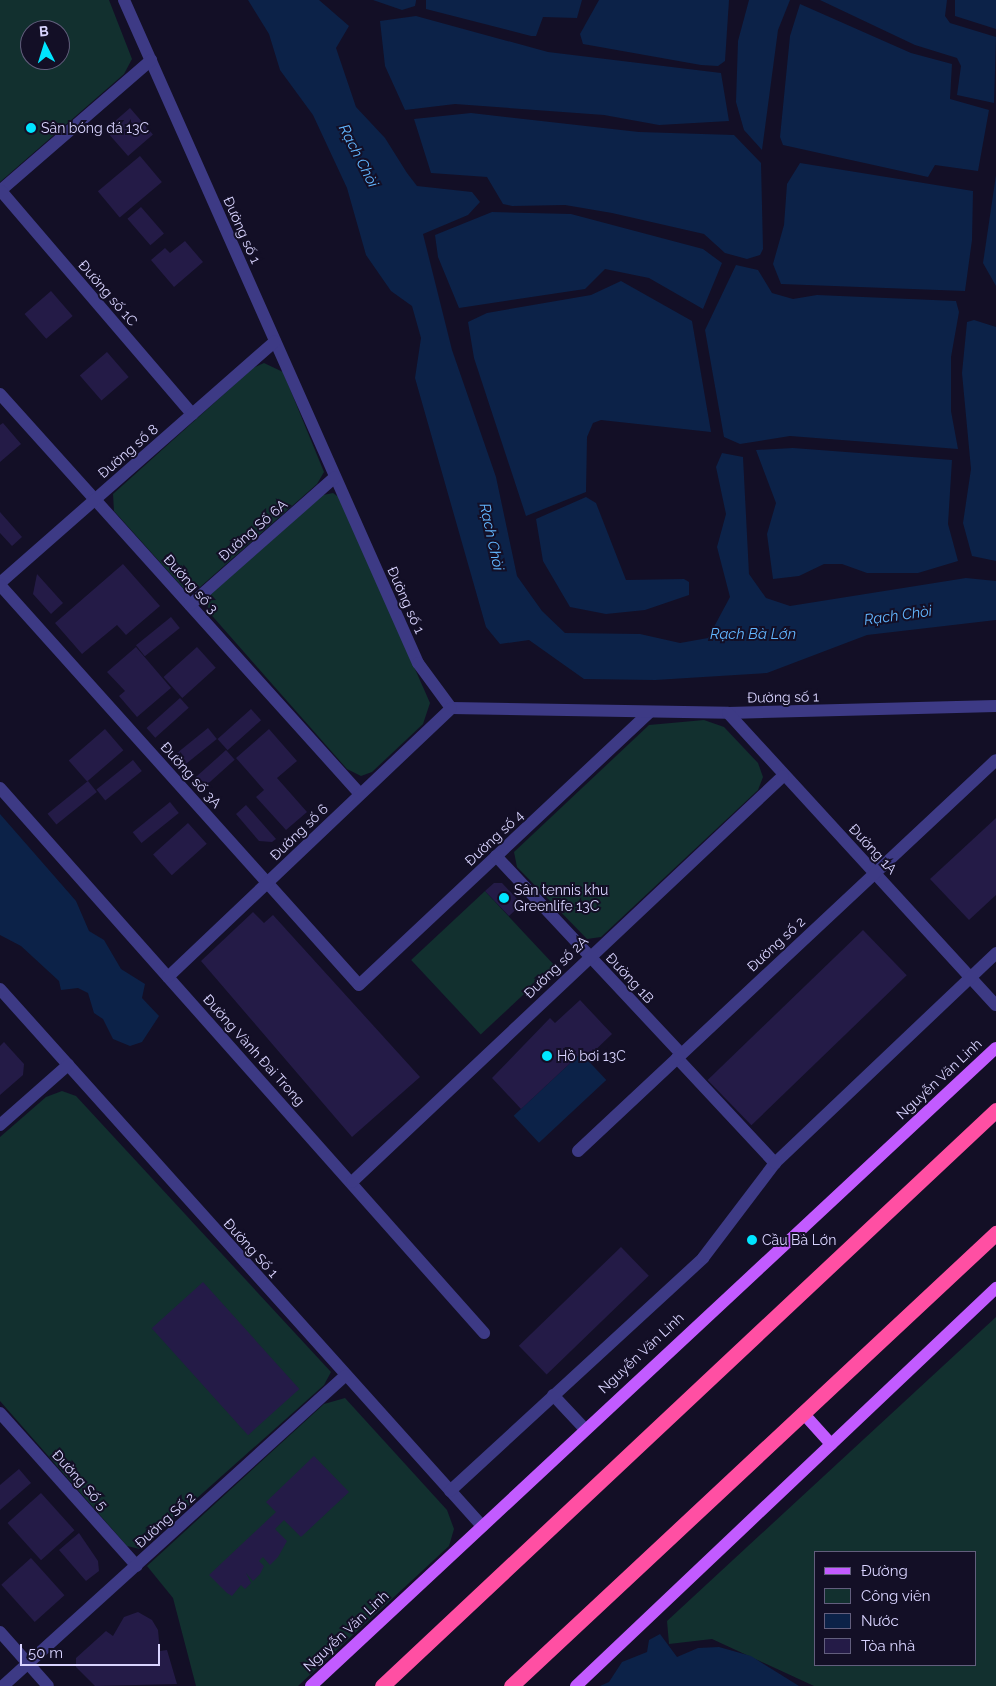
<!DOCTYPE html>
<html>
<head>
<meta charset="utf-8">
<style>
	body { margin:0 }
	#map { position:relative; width:996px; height:1686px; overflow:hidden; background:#130f26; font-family:Raleway,sans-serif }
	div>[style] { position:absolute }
	.green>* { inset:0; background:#12302f; transform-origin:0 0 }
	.water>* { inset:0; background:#0c2248; transform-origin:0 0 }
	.building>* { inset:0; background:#241b47; transform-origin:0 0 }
	.street>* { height:12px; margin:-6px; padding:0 6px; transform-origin:6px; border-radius:6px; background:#3d3a85 }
	.primary>* { height:12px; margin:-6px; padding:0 6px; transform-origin:6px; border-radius:6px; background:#c25bff }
	.highway>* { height:15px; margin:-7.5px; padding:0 7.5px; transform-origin:7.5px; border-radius:7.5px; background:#ff4fa3 }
	.dots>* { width:14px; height:14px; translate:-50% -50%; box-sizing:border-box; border:2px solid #130f26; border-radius:50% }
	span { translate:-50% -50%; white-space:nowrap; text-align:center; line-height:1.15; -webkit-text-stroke:4px #130f26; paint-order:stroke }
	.poi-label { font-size:14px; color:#d9d4ff }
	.left { translate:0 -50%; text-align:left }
	.street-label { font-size:14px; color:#d9d4ff }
	.water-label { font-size:15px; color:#62b6ff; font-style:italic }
	.legend { position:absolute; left:814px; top:1551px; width:162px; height:115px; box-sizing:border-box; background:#130f26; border:1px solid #625e7d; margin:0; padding:6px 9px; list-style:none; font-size:15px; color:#d9d4ff }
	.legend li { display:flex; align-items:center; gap:10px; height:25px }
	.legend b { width:25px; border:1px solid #625e7d }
	.north { position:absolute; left:20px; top:20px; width:50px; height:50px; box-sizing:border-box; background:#130f26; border:1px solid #625e7d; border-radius:50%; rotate:355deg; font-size:14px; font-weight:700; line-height:20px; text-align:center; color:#d9d4ff }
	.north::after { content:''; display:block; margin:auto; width:18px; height:22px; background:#00e5ff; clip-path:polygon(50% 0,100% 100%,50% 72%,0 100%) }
	.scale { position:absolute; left:20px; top:1644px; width:140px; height:22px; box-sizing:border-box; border:2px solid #d9d4ff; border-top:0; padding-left:6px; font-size:15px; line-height:18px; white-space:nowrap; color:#d9d4ff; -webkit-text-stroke:4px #130f26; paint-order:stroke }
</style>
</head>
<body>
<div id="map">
	<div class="green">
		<div style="clip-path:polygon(evenodd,0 0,109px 0,132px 59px,124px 74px,0 182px,0 0,30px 30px,60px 30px,60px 60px,30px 60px,30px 30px)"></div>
		<div style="clip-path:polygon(264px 363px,283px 372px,324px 472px,317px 484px,199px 588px,185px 590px,114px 511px,113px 494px,253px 368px)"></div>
		<div style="clip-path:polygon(333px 493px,340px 498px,430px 703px,423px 724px,372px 772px,361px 776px,347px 769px,207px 610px,211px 594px,323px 495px)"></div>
		<div style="clip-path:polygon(704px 720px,724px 727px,758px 763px,763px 777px,758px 790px,601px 937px,587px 939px,517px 867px,514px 852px,649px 725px)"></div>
		<div style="left:485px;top:891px;width:102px;height:101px;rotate:47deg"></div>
		<div style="clip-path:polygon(62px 1091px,76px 1096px,331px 1372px,324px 1385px,140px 1549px,127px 1546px,0 1401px,0 1137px,46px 1097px)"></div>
		<div style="clip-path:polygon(evenodd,996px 1317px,996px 1686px,814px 1686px,712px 1639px,669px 1644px,667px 1621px,996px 1317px,815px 1552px,975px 1552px,975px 1665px,815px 1665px,815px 1552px)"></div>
		<div style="clip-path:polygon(345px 1398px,447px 1510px,454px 1529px,449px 1546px,298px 1686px,196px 1686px,173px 1598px,147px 1566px,324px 1404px)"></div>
	</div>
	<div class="water">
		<div style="clip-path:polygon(248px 0,319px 0,349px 26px,336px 48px,356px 107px,385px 138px,407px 173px,417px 186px,472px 192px,480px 202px,468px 215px,423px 234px,452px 350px,496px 477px,517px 576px,542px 611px,565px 633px,640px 634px,680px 643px,708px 638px,730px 597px,717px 547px,726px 514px,716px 467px,722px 453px,743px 457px,749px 574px,766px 598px,790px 606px,966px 578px,996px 581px,996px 620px,867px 635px,767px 673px,655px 680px,584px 679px,529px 640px,500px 644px,486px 627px,415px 378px,421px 338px,412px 306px,391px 291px,366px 255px,347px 188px,313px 115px,280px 70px,269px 34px)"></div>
		<div style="clip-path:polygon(373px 0,416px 0,416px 1px,415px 6px,402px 10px)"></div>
		<div style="clip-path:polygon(426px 0,582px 0,577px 18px,543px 17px,536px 36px,531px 36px,426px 9px)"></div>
		<div style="clip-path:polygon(599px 0,729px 0,725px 61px,718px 66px,701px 65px,583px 44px,580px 34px)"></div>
		<div style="clip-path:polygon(749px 0,790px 0,778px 30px,762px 150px,744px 130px,736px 102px,738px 41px)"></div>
		<div style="clip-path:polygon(820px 0,947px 0,945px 16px,950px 23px,996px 37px,994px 103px,957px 95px,961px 66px,957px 58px,915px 45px)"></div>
		<div style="clip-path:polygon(955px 0,996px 0,996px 29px,955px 16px)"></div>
		<div style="clip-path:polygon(800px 4px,911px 53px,952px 64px,950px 99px,989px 110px,978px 171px,935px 165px,928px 177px,783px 145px,780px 137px,790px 36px)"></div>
		<div style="clip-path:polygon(416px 16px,548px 52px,721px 73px,729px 121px,659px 125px,604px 115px,455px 104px,405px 110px,385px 66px,380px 21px)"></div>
		<div style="clip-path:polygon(471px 113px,639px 132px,734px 135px,761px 163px,763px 249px,760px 255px,747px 259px,725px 253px,704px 234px,612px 213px,565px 205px,512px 206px,503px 204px,487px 177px,431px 173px,414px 119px)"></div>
		<div style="clip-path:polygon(800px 163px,973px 191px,972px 240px,965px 291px,781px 284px,773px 264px,784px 225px,787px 184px)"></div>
		<div style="clip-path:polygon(996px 175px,996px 286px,983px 263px)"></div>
		<div style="clip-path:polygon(492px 212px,571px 214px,703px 249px,722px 263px,703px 309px,649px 278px,605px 269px,585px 289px,459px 308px,438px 257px,435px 235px)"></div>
		<div style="clip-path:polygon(736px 265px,758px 270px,772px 293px,793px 299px,817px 295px,956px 301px,959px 312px,951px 357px,951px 411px,958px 449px,790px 436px,740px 444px,724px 437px,705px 330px)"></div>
		<div style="clip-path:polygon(621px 281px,692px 321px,711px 432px,601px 420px,593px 423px,587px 437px,586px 492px,526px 516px,474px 358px,468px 322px,487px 313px,591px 295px)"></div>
		<div style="clip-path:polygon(974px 320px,996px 327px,996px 561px,972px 556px,963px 523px,971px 469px,962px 373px,967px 322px)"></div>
		<div style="clip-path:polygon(793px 448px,952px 460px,948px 524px,958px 561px,918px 573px,867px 573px,842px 564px,824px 564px,799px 576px,773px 579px,767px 534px,776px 503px,756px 450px)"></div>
		<div style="clip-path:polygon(586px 497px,596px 503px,626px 580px,684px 579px,689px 582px,689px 595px,645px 610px,606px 614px,570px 607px,543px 561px,536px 519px)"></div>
		<div style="clip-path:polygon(0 814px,76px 901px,89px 931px,104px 940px,121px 969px,145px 984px,142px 998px,159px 1016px,142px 1042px,130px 1046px,113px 1039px,103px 1019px,94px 1013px,88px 993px,78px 988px,61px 990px,59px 981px,21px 946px,0 935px)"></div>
		<div style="left:581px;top:1053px;width:37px;height:92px;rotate:47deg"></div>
		<div style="clip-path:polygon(660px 1634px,677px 1657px,698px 1648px,719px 1647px,751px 1656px,799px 1686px,600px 1686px,609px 1682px,622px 1662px,647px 1652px,649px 1640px)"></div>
	</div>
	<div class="building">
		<div style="left:130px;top:108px;width:35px;height:33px;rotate:49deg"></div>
		<div style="left:140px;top:156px;width:34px;height:55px;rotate:50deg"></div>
		<div style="left:141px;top:207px;width:35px;height:18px;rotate:49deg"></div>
		<div style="clip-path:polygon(185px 241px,203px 262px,174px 287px,151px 260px,165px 248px,170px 253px)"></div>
		<div style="left:51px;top:291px;width:33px;height:35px;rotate:49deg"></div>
		<div style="left:107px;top:352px;width:33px;height:36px;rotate:49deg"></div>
		<div style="clip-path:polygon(3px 423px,21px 444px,0 462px,0 425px)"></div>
		<div style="clip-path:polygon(0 512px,22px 537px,12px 546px,0 533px)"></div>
		<div style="clip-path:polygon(123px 564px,160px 606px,126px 635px,117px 625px,82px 654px,55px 623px)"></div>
		<div style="clip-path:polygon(37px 574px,63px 603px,51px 614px,33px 594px)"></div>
		<div style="left:171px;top:617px;width:14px;height:45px;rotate:51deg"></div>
		<div style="clip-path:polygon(136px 647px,171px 688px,137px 717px,119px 696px,125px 691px,107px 672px)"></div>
		<div style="left:197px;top:647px;width:28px;height:45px;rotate:48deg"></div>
		<div style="left:180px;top:698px;width:13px;height:45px;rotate:48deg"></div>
		<div style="left:251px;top:709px;width:15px;height:45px;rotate:48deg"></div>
		<div style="left:208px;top:728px;width:14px;height:45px;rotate:51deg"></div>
		<div style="left:105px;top:729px;width:28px;height:48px;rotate:49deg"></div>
		<div style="clip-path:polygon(269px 729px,297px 761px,277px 778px,307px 812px,286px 830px,256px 797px,264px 790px,236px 758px)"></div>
		<div style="left:226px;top:750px;width:13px;height:45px;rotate:48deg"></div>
		<div style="left:133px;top:760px;width:14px;height:47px;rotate:51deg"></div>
		<div style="left:88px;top:781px;width:14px;height:52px;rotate:51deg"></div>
		<div style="left:170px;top:802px;width:14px;height:48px;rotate:51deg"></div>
		<div style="clip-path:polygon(246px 805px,276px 839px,272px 842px,259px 841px,236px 814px)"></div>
		<div style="clip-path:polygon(996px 818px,996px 895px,969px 920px,930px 879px)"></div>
		<div style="left:188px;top:823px;width:28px;height:47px;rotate:48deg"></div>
		<div style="clip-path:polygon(494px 883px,502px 883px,522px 904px,509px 916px,485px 891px)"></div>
		<div style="clip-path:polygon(253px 912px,264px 923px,273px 915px,420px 1077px,352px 1137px,201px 961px)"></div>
		<div style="left:863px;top:930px;width:63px;height:216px;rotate:46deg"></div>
		<div style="clip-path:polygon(580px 1000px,612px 1034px,587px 1058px,581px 1053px,521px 1109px,492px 1078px,550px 1018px,555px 1023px)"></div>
		<div style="clip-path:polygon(4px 1042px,24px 1064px,23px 1075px,0 1095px,0 1046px)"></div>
		<div style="left:621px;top:1247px;width:40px;height:142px;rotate:46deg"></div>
		<div style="left:203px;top:1282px;width:144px;height:69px;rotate:48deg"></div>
		<div style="clip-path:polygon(314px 1456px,349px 1492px,301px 1537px,284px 1520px,275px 1529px,287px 1541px,278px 1557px,270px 1565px,263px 1557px,259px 1561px,264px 1566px,260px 1574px,253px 1581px,246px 1573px,251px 1583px,245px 1589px,241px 1585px,232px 1596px,227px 1593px,209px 1575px,276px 1512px,266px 1502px)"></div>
		<div style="clip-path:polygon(19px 1469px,31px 1483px,0 1510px,0 1485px)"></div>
		<div style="left:41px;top:1493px;width:50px;height:45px;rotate:48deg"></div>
		<div style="clip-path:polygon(79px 1533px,98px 1561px,99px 1571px,86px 1581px,59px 1550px)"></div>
		<div style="left:31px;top:1558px;width:50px;height:40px;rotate:48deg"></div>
		<div style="clip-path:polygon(138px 1612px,152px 1620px,158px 1630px,160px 1651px,167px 1650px,177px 1684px,95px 1686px,76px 1667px,76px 1658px,106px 1631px,113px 1636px,124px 1617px)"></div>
	</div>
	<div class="street">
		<div style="left:124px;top:0;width:725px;rotate:66.09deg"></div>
		<div style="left:418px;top:663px;width:56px;rotate:53.7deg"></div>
		<div style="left:0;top:191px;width:200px;rotate:-40.9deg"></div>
		<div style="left:1px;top:191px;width:294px;rotate:49.4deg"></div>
		<div style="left:0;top:394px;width:538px;rotate:48.01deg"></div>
		<div style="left:0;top:583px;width:366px;rotate:-41.3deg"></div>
		<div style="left:0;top:585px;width:537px;rotate:48.09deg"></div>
		<div style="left:359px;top:985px;width:398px;rotate:-43.2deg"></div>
		<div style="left:190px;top:605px;width:193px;rotate:-41.4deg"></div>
		<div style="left:451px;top:708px;width:277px;rotate:1deg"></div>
		<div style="left:728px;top:713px;width:268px;rotate:-1.5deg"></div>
		<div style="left:728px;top:713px;width:396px;rotate:47.5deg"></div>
		<div style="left:0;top:788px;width:729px;rotate:48.39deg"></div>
		<div style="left:496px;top:856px;width:271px;rotate:46.9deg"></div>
		<div style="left:168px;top:977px;width:390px;rotate:-43.5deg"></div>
		<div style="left:0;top:989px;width:722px;rotate:48.09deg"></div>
		<div style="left:677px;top:1058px;width:144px;rotate:47deg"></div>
		<div style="left:0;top:1125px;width:91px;rotate:-41.4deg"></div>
		<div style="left:578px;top:1151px;width:572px;rotate:-43.09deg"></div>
		<div style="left:352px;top:1182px;width:592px;rotate:-43.29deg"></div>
		<div style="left:553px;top:1395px;width:45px;rotate:46.8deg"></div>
		<div style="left:0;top:1413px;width:205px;rotate:48.2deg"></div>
		<div style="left:450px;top:1491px;width:344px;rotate:-42.6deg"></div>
		<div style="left:703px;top:1258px;width:119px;rotate:-52.8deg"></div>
		<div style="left:775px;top:1163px;width:305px;rotate:-43.5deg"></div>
		<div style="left:0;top:1632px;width:72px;rotate:48.4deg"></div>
		<div style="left:3px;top:1686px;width:462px;rotate:-42.2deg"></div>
	</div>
	<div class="primary">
		<div style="left:803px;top:1413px;width:42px;rotate:47.9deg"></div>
		<div style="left:311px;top:1686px;width:936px;rotate:-42.97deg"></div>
		<div style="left:576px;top:1686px;width:579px;rotate:-43.46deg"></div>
	</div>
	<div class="highway">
		<div style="left:382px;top:1686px;width:842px;rotate:-43.17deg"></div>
		<div style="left:511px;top:1686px;width:664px;rotate:-43.05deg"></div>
	</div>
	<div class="dots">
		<div style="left:31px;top:128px;background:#00e5ff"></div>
		<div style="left:504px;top:898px;background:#00e5ff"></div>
		<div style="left:547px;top:1056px;background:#00e5ff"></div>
		<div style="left:752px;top:1240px;background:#00e5ff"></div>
	</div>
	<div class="poi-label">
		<span class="left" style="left:41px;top:128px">Sân bóng đá 13C</span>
		<span class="left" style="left:514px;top:898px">Sân tennis khu<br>Greenlife 13C</span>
		<span class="left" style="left:557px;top:1056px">Hồ bơi 13C</span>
		<span class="left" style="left:762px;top:1240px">Cầu Bà Lớn</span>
	</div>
	<div class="street-label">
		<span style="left:242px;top:230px;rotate:66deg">Đường số 1</span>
		<span style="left:108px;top:293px;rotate:49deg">Đường số 1C</span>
		<span style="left:128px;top:451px;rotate:-41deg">Đường số 8</span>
		<span style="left:253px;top:530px;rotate:-41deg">Đường Số 6A</span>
		<span style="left:191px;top:584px;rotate:48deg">Đường số 3</span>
		<span style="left:406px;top:600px;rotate:66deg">Đường số 1</span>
		<span style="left:783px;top:697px;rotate:-1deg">Đường số 1</span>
		<span style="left:191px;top:775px;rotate:48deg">Đường số 3A</span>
		<span style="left:299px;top:832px;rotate:-44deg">Đường số 6</span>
		<span style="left:494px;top:838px;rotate:-43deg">Đường số 4</span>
		<span style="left:873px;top:849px;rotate:47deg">Đường 1A</span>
		<span style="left:776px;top:944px;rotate:-43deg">Đường số 2</span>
		<span style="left:556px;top:967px;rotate:-44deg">Đường số 2A</span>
		<span style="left:630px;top:978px;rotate:47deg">Đường 1B</span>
		<span style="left:254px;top:1050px;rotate:48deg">Đường Vành Đai Trong</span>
		<span style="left:939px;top:1079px;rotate:-43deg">Nguyễn Văn Linh</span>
		<span style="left:251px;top:1248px;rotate:48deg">Đường Số 1</span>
		<span style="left:641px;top:1353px;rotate:-43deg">Nguyễn Văn Linh</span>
		<span style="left:80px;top:1480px;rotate:48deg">Đường Số 5</span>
		<span style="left:165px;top:1520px;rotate:-42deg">Đường Số 2</span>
		<span style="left:346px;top:1631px;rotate:-43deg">Nguyễn Văn Linh</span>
	</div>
	<div class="water-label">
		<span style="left:358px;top:156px;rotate:63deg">Rạch Chòi</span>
		<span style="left:491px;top:537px;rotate:78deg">Rạch Chòi</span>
		<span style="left:898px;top:616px;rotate:-8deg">Rạch Chòi</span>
		<span style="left:753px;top:635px">Rạch Bà Lớn</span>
	</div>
	<ul class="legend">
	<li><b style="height:6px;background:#c25bff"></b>Đường</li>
	<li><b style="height:14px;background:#12302f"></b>Công viên</li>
	<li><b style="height:14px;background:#0c2248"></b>Nước</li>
	<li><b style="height:14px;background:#241b47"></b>Tòa nhà</li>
	</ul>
	<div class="north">B</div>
	<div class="scale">50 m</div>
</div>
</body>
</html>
